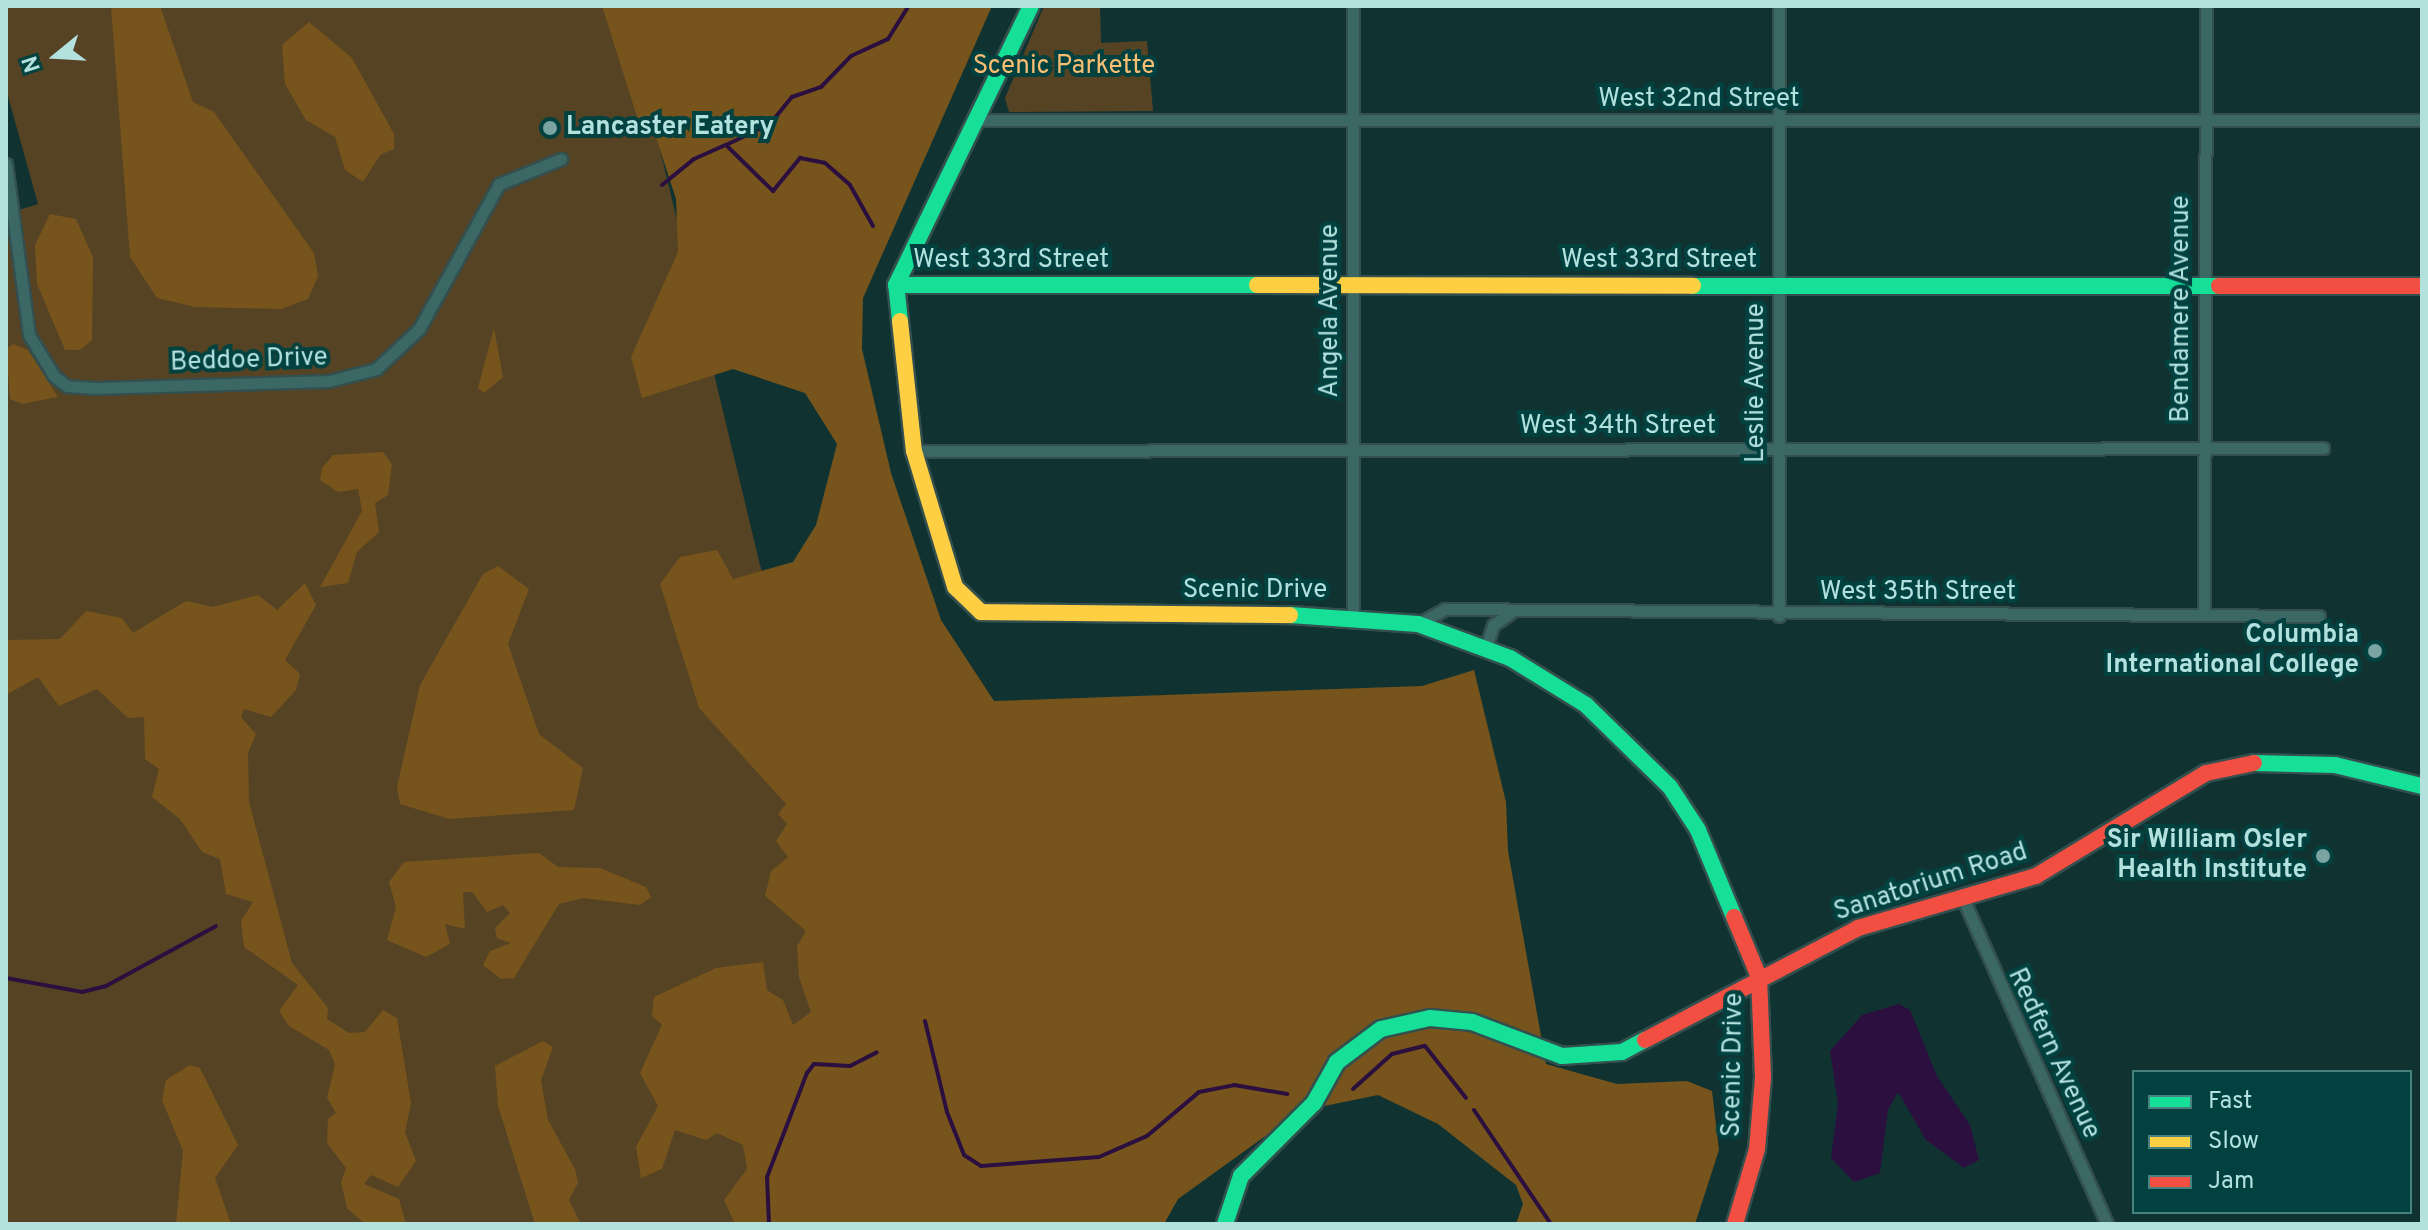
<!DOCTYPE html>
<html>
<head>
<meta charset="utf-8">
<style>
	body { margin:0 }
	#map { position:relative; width:2428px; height:1230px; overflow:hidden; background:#103332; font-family:Overpass,sans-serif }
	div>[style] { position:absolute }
	.green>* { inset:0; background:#564324 }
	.forest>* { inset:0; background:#76541c }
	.water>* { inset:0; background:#2b0f3f }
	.stream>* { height:4px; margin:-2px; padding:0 2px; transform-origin:2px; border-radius:2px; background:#2b0f3f }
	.roads { filter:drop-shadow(2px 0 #334f4e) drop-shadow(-2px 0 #334f4e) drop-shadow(0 2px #334f4e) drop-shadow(0 -2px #334f4e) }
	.street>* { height:11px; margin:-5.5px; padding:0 5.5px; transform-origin:5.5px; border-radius:5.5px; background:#3b6765 }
	.fast>* { height:16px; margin:-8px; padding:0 8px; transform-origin:8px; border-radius:8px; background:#16e098 }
	.slow>* { height:16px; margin:-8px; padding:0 8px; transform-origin:8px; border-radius:8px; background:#ffcf43 }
	.jam>* { height:16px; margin:-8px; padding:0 8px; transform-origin:8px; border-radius:8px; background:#f24e42 }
	.dots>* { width:22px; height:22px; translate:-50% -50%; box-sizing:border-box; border:4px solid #014240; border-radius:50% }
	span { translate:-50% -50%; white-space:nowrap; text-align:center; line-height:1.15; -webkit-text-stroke:8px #014240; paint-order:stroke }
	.park-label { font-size:26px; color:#fabe73 }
	.street-label { font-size:26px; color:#b2e1de }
	.poi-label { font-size:26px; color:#b2e1de; font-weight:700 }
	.left { translate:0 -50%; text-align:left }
	.right { translate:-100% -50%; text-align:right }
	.frame { position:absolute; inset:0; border:8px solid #b2e1de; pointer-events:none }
	.legend { position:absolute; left:2132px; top:1070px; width:280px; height:144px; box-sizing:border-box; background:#014240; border:2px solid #48827f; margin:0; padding:10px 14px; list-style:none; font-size:24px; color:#b2e1de }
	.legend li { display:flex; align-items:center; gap:16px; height:40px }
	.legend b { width:40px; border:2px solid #48827f }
	.north { position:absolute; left:16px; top:16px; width:80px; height:80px; -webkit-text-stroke:6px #014240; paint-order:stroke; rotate:252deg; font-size:22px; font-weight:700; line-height:32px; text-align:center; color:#b2e1de }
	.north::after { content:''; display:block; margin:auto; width:28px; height:36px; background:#b2e1de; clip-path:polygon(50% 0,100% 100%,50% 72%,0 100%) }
</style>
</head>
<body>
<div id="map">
	<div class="green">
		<div style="clip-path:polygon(6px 6px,642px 6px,656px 133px,760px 565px,978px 1224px,6px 1224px,6px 214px,38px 204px,6px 89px)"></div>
		<div style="clip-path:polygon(1044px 6px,1100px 6px,1101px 43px,1147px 41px,1153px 111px,1009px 112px,1005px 98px)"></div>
	</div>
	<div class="forest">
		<div style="clip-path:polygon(111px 6px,160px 6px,193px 102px,214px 112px,314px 253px,318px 276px,308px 299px,281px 309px,195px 307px,157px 298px,130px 257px)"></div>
		<div style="clip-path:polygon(602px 6px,992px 6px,863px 298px,862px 349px,891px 473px,941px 620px,994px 701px,1422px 686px,1474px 670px,1506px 802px,1508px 851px,1546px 1064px,1617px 1084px,1687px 1081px,1712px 1091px,1719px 1150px,1695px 1224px,1516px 1224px,1523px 1204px,1516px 1185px,1438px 1124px,1378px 1095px,1300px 1111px,1178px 1199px,1164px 1224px,735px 1224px,724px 1200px,747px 1169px,743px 1145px,717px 1133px,706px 1140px,675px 1130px,662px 1169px,641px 1178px,636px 1147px,658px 1106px,640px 1073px,662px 1025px,652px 1016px,654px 997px,716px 968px,763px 962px,767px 990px,783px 1000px,793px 1025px,811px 1012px,799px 977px,797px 946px,806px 931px,765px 896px,771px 871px,788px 857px,776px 841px,787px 824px,778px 814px,786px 804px,699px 708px,660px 584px,680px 557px,717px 550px,733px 579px,793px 562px,816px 525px,837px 444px,805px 393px,733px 369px,642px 398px,631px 357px,678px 252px,676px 199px,651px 122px,638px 120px)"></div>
		<div style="clip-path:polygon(309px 22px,352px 58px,394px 134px,394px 149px,380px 155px,363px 182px,345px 170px,335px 137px,306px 120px,285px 84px,282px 45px)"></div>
		<div style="clip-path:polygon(50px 214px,76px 219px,93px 257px,92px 340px,80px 350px,65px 350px,37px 284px,35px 245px)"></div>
		<div style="clip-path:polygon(494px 328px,503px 377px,484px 393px,478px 388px)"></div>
		<div style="clip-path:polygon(13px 344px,28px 350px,58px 397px,22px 404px,10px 399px,6px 349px)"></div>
		<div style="clip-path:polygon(383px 452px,392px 464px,388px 495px,375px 503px,379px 532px,357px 552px,348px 583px,320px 587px,362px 511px,358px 489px,338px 492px,320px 480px,322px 468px,333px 455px)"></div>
		<div style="clip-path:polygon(498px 566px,529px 589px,508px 644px,539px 734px,583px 768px,574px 810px,449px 819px,400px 804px,397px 787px,420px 685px,483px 574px)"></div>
		<div style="clip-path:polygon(305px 583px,316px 605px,285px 660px,300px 674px,296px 690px,271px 717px,244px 709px,241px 717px,256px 734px,248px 753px,249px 802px,292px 963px,328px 1008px,327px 1019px,349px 1033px,365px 1032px,383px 1010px,397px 1018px,411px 1103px,405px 1132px,416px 1161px,398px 1187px,371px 1175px,364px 1184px,399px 1199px,406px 1224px,365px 1224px,347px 1208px,341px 1182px,346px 1168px,327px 1143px,328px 1119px,336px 1113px,327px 1098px,335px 1064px,329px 1050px,289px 1026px,279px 1011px,298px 985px,244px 947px,241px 921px,253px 902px,226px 894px,220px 859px,202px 852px,180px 819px,152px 797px,159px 769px,145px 759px,144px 717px,128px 718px,97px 689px,59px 706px,38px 677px,6px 695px,6px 640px,60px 639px,86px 611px,122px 618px,133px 633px,186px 601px,213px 607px,258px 595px,277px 610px)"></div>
		<div style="clip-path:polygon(539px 853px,558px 867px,600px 868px,646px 887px,651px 897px,640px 905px,583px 898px,559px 904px,514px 978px,501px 979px,483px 965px,490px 951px,511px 943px,497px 938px,495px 928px,510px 913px,503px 905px,487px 912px,472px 892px,463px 892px,465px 929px,445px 924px,450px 944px,426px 957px,387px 940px,396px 907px,389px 882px,404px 862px)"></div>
		<div style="clip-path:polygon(543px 1041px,553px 1047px,541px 1080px,548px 1120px,575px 1169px,578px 1183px,569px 1200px,581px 1224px,535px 1224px,498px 1106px,495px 1066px)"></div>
		<div style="clip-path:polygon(190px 1065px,200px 1068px,238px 1145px,215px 1178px,231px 1224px,176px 1224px,183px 1151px,162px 1100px,166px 1080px)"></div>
	</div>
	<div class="water">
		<div style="clip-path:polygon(1899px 1004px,1910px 1010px,1937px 1076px,1970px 1125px,1979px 1160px,1964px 1168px,1926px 1140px,1898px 1092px,1888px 1110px,1880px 1173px,1854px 1182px,1831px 1158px,1838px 1103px,1830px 1051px,1862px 1015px)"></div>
	</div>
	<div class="stream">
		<div style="left:726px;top:145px;width:49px;rotate:-25.5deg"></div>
		<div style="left:770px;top:124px;width:35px;rotate:-51deg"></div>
		<div style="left:792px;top:97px;width:31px;rotate:-19deg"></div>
		<div style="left:821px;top:87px;width:43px;rotate:-45.9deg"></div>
		<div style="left:851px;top:56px;width:41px;rotate:-24.7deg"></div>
		<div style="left:888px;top:39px;width:39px;rotate:-58deg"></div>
		<div style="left:662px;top:185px;width:41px;rotate:-39.1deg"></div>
		<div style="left:694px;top:159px;width:35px;rotate:-24deg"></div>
		<div style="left:726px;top:145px;width:66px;rotate:44.4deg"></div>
		<div style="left:773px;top:191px;width:43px;rotate:-50.7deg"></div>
		<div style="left:800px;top:158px;width:25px;rotate:11deg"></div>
		<div style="left:825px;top:163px;width:33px;rotate:41deg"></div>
		<div style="left:850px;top:185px;width:47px;rotate:60.7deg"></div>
		<div style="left:6px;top:978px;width:77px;rotate:10.4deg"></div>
		<div style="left:82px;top:992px;width:25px;rotate:-14deg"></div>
		<div style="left:106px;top:986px;width:125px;rotate:-28.6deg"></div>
		<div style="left:925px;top:1021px;width:94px;rotate:76.4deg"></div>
		<div style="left:947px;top:1112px;width:46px;rotate:68.4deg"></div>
		<div style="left:964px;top:1155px;width:20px;rotate:33deg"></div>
		<div style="left:981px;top:1166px;width:118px;rotate:-4.4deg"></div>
		<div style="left:1099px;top:1157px;width:52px;rotate:-23.6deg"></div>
		<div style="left:1147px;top:1136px;width:68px;rotate:-40.2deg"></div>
		<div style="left:1199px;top:1092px;width:36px;rotate:-11deg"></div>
		<div style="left:1234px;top:1085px;width:54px;rotate:9.6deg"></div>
		<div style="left:1353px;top:1089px;width:52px;rotate:-41.9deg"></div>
		<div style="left:1392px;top:1054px;width:34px;rotate:-14deg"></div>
		<div style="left:1425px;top:1046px;width:66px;rotate:51.7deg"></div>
		<div style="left:1474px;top:1110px;width:138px;rotate:56deg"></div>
		<div style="left:769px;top:1224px;width:47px;rotate:-92.4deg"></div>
		<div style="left:767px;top:1177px;width:111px;rotate:-69deg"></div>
		<div style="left:807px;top:1073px;width:11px;rotate:-52deg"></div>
		<div style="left:814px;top:1064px;width:36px;rotate:3deg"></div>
		<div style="left:850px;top:1066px;width:30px;rotate:-27deg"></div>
	</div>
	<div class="roads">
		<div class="street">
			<div style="left:1779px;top:6px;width:610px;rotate:90deg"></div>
			<div style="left:977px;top:120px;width:1445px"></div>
			<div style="left:6px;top:164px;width:173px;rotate:82.3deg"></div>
			<div style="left:29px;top:335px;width:48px;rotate:58.6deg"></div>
			<div style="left:54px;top:376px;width:16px;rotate:38deg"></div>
			<div style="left:67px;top:386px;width:28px;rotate:4deg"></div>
			<div style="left:95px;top:388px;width:234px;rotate:-1.7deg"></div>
			<div style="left:329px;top:381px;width:49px;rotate:-14.3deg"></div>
			<div style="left:376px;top:369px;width:59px;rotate:-42.9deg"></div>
			<div style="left:419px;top:329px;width:166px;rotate:-61.1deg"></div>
			<div style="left:499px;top:184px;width:67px;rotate:-22deg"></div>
			<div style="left:914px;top:451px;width:1409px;rotate:-0.12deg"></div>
			<div style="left:2204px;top:613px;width:607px;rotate:-89.81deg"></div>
			<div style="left:1353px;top:615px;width:609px;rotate:-90deg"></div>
			<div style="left:1418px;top:624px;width:31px;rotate:-29deg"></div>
			<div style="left:1445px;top:609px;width:874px;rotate:0.46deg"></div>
			<div style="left:1486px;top:647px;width:23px;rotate:-72deg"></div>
			<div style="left:1493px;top:625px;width:21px;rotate:-35deg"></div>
			<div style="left:1964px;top:901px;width:353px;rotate:66.1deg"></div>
		</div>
		<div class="fast">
			<div style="left:896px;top:285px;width:361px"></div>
			<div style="left:1693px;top:286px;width:526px"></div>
			<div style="left:900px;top:321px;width:36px;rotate:-96deg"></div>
			<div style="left:896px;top:285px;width:310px;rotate:-64.2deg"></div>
			<div style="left:1290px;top:615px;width:128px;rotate:4deg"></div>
			<div style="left:1418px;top:624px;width:98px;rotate:20.3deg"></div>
			<div style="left:1510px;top:658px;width:89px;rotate:31.7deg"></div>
			<div style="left:1586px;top:705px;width:117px;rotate:44.3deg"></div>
			<div style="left:1670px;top:787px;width:51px;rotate:56.9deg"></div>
			<div style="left:1698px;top:830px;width:94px;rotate:67.5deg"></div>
			<div style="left:2254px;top:763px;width:81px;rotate:1.4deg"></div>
			<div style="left:2335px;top:765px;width:89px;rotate:13.6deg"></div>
			<div style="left:1225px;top:1224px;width:51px;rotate:-71.6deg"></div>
			<div style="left:1241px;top:1176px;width:103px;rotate:-45deg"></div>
			<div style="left:1314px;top:1103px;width:47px;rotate:-60.7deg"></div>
			<div style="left:1337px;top:1062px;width:55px;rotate:-36.9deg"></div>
			<div style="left:1381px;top:1029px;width:50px;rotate:-12.7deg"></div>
			<div style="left:1430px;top:1018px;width:42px;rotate:5.4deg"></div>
			<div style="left:1472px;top:1022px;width:96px;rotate:20.7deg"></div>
			<div style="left:1562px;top:1056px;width:60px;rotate:-3.8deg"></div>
			<div style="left:1622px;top:1052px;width:26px;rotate:-28deg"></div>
		</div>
		<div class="slow">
			<div style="left:1257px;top:285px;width:436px;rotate:0.1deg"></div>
			<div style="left:900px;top:321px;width:131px;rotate:83.9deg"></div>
			<div style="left:914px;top:451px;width:142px;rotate:73.2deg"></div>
			<div style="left:955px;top:587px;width:36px;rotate:44deg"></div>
			<div style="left:981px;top:612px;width:309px;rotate:0.6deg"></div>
		</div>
		<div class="jam">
			<div style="left:2219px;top:286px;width:203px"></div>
			<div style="left:1734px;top:917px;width:65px;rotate:67.4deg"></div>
			<div style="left:1759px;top:977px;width:101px;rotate:87.7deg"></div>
			<div style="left:1763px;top:1078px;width:71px;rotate:94.8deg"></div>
			<div style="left:1757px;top:1149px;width:78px;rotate:106.3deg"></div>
			<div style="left:1645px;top:1040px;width:241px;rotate:-27.7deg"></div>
			<div style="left:1858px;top:928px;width:185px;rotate:-16.3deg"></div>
			<div style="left:2036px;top:876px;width:199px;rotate:-31.2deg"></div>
			<div style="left:2206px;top:773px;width:49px;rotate:-11.8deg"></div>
		</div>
	</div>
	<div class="dots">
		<div style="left:550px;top:128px;background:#79a4a2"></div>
		<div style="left:2375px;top:651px;background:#79a4a2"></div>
		<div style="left:2323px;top:856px;background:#79a4a2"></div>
	</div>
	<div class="park-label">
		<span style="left:1064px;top:67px">Scenic Parkette</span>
	</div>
	<div class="street-label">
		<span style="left:1699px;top:100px">West 32nd Street</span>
		<span style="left:1011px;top:261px">West 33rd Street</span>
		<span style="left:1659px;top:261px">West 33rd Street</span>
		<span style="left:2182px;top:309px;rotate:-90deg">Bendamere Avenue</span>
		<span style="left:1331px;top:311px;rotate:-90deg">Angela Avenue</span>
		<span style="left:249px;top:361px;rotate:-2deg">Beddoe Drive</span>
		<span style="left:1757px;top:383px;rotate:-90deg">Leslie Avenue</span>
		<span style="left:1618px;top:427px">West 34th Street</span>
		<span style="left:1255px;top:591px">Scenic Drive</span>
		<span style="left:1918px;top:593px">West 35th Street</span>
		<span style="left:1931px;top:883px;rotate:-18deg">Sanatorium Road</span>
		<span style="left:2053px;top:1054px;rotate:65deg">Redfern Avenue</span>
		<span style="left:1734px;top:1065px;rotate:-89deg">Scenic Drive</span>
	</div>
	<div class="poi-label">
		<span class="left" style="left:566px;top:128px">Lancaster Eatery</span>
		<span class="right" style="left:2359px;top:651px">Columbia<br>International College</span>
		<span class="right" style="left:2307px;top:856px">Sir William Osler<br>Health Institute</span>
	</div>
	<div class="frame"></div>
	<ul class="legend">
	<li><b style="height:10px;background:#16e098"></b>Fast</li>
	<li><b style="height:10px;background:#ffcf43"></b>Slow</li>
	<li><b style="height:10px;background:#f24e42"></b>Jam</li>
	</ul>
	<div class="north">N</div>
</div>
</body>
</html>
